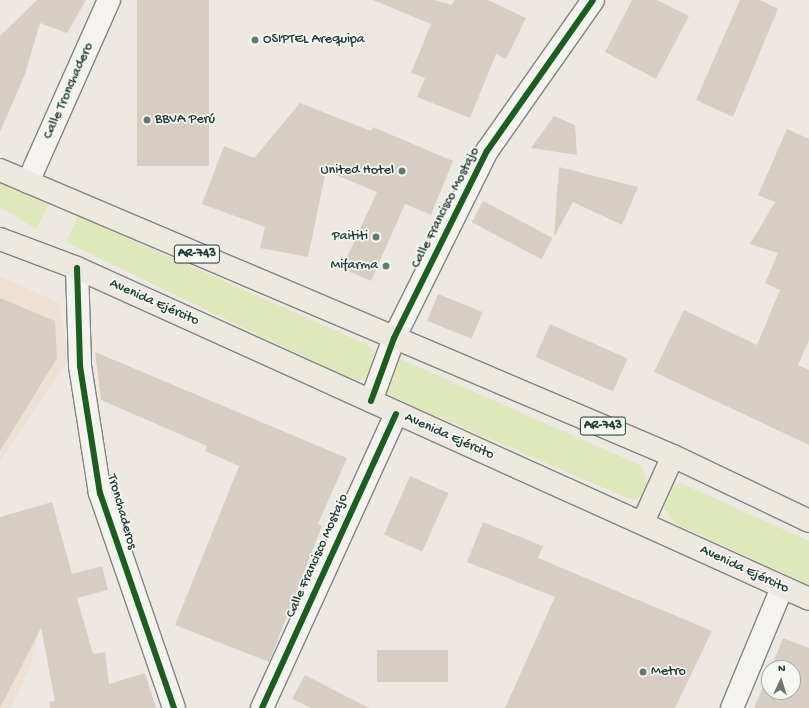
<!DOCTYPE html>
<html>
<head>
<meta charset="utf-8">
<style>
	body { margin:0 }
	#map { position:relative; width:809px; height:708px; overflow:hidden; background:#ede9e2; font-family:"Gochi Hand",sans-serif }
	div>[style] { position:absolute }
	.built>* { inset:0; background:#ece1d3 }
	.green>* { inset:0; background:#dee8bc }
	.building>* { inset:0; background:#d7cec3; transform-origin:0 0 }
	.roads { filter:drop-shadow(1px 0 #818580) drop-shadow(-1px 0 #818580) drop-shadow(0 1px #818580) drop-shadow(0 -1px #818580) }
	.street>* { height:22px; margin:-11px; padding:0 11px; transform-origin:11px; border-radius:11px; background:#f4f3f0 }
	.primary>* { height:22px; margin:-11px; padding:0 11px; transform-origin:11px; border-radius:11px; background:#ede9e1 }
	.cycleway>* { height:6px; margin:-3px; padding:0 3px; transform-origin:3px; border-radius:3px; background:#1b5e20 }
	.dots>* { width:11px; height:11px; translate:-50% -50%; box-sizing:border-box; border:2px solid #f6f6f2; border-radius:50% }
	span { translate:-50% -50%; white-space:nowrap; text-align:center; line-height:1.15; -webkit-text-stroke:3.5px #f6f6f2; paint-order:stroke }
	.shield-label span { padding:1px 3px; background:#f6f6f2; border:1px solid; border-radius:3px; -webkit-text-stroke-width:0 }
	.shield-label { font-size:13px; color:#1f3d34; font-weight:700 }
	.poi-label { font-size:14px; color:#1f3d34 }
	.left { translate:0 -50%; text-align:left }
	.right { translate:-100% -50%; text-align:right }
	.street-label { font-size:14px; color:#1f3d34 }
	.north { position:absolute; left:761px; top:660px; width:40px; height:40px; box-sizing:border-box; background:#f6f6f2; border:1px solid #a0aca6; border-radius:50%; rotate:4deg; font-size:11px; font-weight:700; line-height:16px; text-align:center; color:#1f3d34 }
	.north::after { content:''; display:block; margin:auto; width:14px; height:18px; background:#677971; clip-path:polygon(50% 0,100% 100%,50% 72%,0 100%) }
</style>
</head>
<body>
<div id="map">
	<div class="built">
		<div style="clip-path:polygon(0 276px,59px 303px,70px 359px,0 461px)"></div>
		<div style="clip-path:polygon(0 560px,38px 622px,36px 651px,12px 708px,0 708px)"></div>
	</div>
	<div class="green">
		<div style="clip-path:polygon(0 182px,49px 204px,36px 229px,0 207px)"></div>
		<div style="clip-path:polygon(78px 216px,368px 345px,376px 354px,377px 365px,370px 376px,359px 381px,350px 379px,66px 242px)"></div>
		<div style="clip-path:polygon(398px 358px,642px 466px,648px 485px,643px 495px,635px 500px,627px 498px,383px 393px)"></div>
		<div style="clip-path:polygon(681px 483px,809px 541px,809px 585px,674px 523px,664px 508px,674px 486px)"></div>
	</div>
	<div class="building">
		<div style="clip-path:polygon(37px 0,86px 0,67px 33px,40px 23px,25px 74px,0 132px,0 36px)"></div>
		<div style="left:137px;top:0;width:72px;height:166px"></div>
		<div style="clip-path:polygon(373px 0,435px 0,452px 5px,454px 0,488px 0,526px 18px,506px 59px,496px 54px,470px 118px,417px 97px,425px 78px,411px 73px,431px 24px)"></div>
		<div style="clip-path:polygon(632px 0,657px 0,689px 16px,656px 79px,605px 52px)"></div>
		<div style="clip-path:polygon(740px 0,760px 0,778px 9px,733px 117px,696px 100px)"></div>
		<div style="clip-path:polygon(300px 103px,371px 131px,373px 127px,453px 161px,431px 215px,405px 204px,371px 281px,342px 268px,377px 192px,326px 171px,308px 257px,260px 248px,265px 227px,202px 204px,224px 146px,254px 158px)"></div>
		<div style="clip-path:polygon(554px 116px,575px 125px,577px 155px,531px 148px)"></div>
		<div style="clip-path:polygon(787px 129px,809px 139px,809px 340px,798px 365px,809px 370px,809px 445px,654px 372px,684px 310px,757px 345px,780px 290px,765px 283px,778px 253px,750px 244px,775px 202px,758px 195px)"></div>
		<div style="clip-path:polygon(559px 167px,638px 187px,622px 225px,573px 202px,554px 237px)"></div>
		<div style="left:483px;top:201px;width:79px;height:24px;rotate:28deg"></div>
		<div style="left:438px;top:294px;width:48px;height:29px;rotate:22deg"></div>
		<div style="clip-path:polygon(0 298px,55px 321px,57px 358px,0 451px)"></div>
		<div style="left:550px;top:324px;width:85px;height:36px;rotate:24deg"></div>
		<div style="clip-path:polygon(95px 352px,347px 458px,318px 524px,322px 526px,269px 662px,175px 625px,239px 466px,205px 451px,207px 446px,101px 400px)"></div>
		<div style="left:410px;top:476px;width:42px;height:64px;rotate:24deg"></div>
		<div style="clip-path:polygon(52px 502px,72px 574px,102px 566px,108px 590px,77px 598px,93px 654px,105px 652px,109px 684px,145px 673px,156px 708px,50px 708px,49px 702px,55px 701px,41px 628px,0 708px,0 517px)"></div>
		<div style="clip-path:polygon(483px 522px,543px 546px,538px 558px,712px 631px,675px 708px,505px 708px,555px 597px,467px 562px)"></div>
		<div style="clip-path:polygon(783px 638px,809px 648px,809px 708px,754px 708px,769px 672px,769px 692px,793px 692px,793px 668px,771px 668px)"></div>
		<div style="left:377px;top:650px;width:71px;height:32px"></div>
		<div style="clip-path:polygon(305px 675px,369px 708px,311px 708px,292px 699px)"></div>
	</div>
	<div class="roads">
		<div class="street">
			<div style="left:28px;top:182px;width:199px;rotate:-66deg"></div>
			<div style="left:77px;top:268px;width:98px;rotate:88.2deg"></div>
			<div style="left:80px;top:366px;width:129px;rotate:81.1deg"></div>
			<div style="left:100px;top:493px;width:227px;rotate:71deg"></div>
			<div style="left:371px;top:401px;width:67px;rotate:-69.9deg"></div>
			<div style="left:394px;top:338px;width:209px;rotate:-63.6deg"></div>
			<div style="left:487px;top:151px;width:184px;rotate:-54.9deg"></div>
			<div style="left:262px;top:708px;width:323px;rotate:-65.5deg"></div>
			<div style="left:732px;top:708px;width:130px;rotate:-67.4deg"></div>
		</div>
		<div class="primary">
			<div style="left:0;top:170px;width:731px;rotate:23.02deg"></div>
			<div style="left:673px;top:456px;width:151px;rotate:25.5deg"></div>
			<div style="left:0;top:239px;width:82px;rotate:20.6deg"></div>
			<div style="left:77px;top:268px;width:803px;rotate:24.33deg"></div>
			<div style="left:643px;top:522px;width:72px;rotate:-65.6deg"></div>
		</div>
	</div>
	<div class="cycleway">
		<div style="left:77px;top:268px;width:98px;rotate:88.2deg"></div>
		<div style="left:80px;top:366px;width:129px;rotate:81.1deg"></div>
		<div style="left:100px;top:493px;width:227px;rotate:71deg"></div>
		<div style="left:371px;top:401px;width:67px;rotate:-69.9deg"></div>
		<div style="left:394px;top:338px;width:209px;rotate:-63.6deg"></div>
		<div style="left:487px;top:151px;width:184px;rotate:-54.9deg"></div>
		<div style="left:262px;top:708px;width:323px;rotate:-65.5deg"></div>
	</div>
	<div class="dots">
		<div style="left:255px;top:40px;background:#677971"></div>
		<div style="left:147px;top:120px;background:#677971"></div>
		<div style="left:402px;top:171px;background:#677971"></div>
		<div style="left:376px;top:237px;background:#677971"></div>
		<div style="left:386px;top:266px;background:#677971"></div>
		<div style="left:643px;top:672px;background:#677971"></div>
	</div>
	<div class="shield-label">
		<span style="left:197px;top:254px">AR-743</span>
		<span style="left:603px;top:426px">AR-743</span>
	</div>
	<div class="poi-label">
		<span class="left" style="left:263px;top:40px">OSIPTEL Arequipa</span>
		<span class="left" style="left:155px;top:120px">BBVA Perú</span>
		<span class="right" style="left:394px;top:171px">United Hotel</span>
		<span class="right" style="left:368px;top:237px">Paititi</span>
		<span class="right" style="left:378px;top:266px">Mifarma</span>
		<span class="left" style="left:651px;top:672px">Metro</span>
	</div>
	<div class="street-label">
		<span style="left:69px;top:91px;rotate:-66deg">Calle Tronchadero</span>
		<span style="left:446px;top:208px;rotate:-63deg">Calle Francisco Mostajo</span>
		<span style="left:154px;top:303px;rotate:24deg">Avenida Ejército</span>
		<span style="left:449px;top:437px;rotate:24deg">Avenida Ejército</span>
		<span style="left:121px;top:512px;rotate:74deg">Tronchaderos</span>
		<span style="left:318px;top:556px;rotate:-66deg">Calle Francisco Mostajo</span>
		<span style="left:744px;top:570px;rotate:25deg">Avenida Ejército</span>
	</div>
	<div class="north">N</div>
</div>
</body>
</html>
